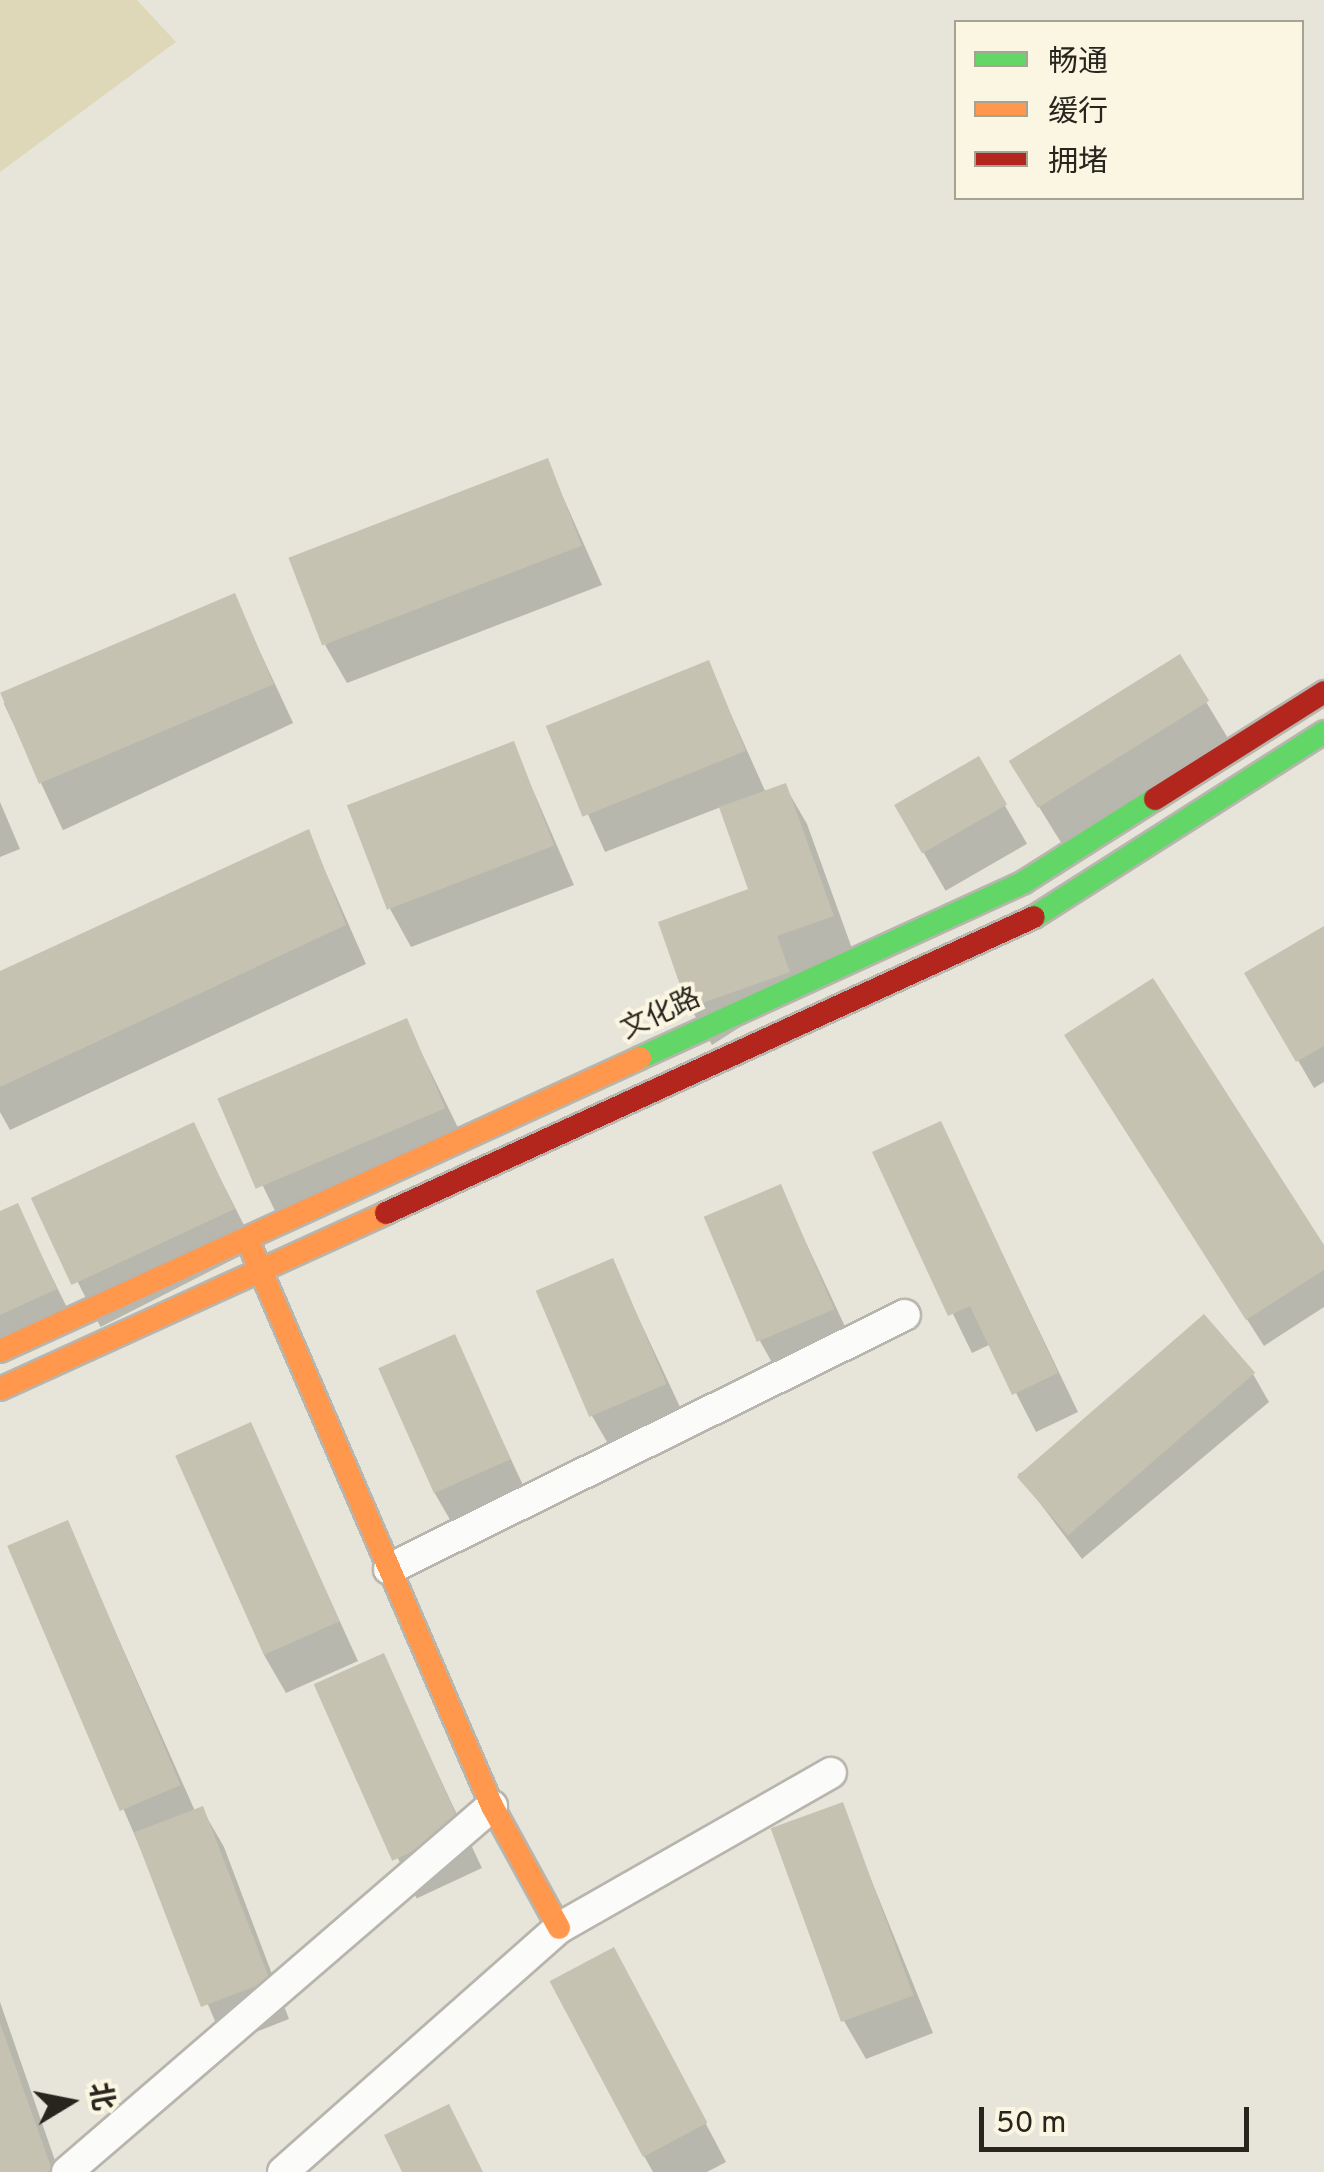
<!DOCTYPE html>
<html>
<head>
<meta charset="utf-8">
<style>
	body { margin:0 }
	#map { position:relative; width:1324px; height:2172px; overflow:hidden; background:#e7e5da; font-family:Overpass,"Noto Sans SC",sans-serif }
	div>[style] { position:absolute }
	.green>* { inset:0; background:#ded8b8 }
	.shadow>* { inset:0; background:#0003; transform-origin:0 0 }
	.building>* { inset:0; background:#c5c2b1; transform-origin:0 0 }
	.roads { filter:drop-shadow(2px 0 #b7b5ad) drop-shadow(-2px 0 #b7b5ad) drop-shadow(0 2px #b7b5ad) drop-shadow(0 -2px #b7b5ad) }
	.street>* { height:30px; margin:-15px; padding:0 15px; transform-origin:15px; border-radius:15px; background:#fbfbf9 }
	.fast>* { height:22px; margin:-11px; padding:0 11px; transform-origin:11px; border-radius:11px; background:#63d668 }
	.slow>* { height:22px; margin:-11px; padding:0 11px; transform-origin:11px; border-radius:11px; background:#ff974d }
	.jam>* { height:22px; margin:-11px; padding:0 11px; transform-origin:11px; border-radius:11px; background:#b3261e }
	span { translate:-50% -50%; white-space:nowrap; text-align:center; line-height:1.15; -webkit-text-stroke:8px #faf6e2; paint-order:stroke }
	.street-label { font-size:28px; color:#27251e }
	.legend { position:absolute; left:954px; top:20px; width:350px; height:180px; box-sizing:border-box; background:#faf6e2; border:2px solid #a6a294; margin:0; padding:12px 18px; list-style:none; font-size:30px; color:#27251e }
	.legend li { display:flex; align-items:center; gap:20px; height:50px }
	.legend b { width:50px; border:2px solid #a6a294 }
	.north { position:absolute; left:20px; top:2052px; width:100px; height:100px; -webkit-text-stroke:8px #faf6e2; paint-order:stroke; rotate:80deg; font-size:28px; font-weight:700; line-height:40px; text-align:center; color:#27251e }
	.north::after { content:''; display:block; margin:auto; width:35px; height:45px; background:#27251e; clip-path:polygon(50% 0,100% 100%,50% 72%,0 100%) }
	.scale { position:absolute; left:979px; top:2107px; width:270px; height:45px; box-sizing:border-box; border:5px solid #27251e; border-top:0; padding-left:12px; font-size:30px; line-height:35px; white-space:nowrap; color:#27251e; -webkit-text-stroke:8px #faf6e2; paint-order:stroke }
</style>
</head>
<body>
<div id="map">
	<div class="green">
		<div style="clip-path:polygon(0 0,137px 0,176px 42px,0 172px)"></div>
	</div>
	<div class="shadow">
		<div style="clip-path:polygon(547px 461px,602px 585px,347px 683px,325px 645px)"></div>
		<div style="left:234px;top:596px;width:140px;height:254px;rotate:65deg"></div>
		<div style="clip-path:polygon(1179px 657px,1229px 740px,1062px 844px,1034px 799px)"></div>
		<div style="clip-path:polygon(708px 663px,766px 793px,785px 786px,807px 824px,854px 954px,712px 1045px,690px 1007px,751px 891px,721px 807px,605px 852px,548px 726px)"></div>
		<div style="clip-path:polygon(513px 744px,574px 885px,411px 947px,390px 909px)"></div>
		<div style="left:978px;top:759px;width:98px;height:94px;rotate:60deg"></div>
		<div style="clip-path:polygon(0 802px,20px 849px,0 857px)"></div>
		<div style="clip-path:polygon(308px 832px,366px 964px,10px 1130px,0 1112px,0 974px)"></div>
		<div style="clip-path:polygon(1324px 929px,1324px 1082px,1314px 1088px,1248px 974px)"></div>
		<div style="left:406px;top:1021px;width:139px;height:201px;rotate:64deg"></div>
		<div style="clip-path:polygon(1083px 1063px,1324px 1250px,1324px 1307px,1264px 1346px)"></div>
		<div style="clip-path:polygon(940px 1124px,1078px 1412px,1036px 1432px,991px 1344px,972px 1353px,875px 1154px)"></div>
		<div style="left:193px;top:1125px;width:138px;height:174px;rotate:63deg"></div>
		<div style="clip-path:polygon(780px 1187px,855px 1348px,781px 1379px,760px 1341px)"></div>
		<div style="clip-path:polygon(17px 1206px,77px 1328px,0 1363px,0 1214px)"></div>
		<div style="clip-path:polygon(612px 1261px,687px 1422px,614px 1454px,592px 1416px)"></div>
		<div style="clip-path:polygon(454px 1337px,529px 1498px,456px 1530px,434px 1492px)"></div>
		<div style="clip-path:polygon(1253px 1374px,1269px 1402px,1082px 1559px,1018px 1474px)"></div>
		<div style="clip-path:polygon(250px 1425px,358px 1661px,286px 1693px,264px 1655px)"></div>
		<div style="clip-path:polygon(67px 1523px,195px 1811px,202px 1809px,224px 1847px,289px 2019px,225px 2044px,10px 1547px)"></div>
		<div style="left:383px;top:1656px;width:234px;height:72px;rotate:65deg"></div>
		<div style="clip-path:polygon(841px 1805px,933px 2033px,866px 2059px,844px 2021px)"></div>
		<div style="clip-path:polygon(635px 1989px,726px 2162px,707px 2172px,653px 2172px,644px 2156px)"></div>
		<div style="clip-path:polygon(0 2002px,59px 2172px,0 2172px)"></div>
	</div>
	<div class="building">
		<div style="left:548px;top:458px;width:94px;height:278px;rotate:69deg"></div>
		<div style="left:235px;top:593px;width:99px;height:255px;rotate:67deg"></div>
		<div style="left:1180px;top:654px;width:55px;height:202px;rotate:58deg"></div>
		<div style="left:709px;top:660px;width:98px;height:176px;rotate:68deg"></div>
		<div style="left:514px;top:741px;width:112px;height:179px;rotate:69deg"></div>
		<div style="left:979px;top:756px;width:56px;height:98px;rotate:60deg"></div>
		<div style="clip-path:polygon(786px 783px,834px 916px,777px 936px,790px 972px,688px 1008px,658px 922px,748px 889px,719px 807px)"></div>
		<div style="clip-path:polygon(309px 829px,346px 925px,0 1087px,0 971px)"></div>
		<div style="clip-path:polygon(1324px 926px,1324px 1046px,1296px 1062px,1244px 973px)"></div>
		<div style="clip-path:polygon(1153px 978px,1324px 1245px,1324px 1270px,1246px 1320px,1064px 1035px)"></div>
		<div style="left:407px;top:1018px;width:98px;height:206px;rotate:67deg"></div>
		<div style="clip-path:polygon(941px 1121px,1058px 1373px,1012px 1395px,970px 1306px,948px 1316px,872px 1152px)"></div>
		<div style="left:194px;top:1122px;width:96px;height:180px;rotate:65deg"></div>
		<div style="left:781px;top:1184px;width:136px;height:84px;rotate:67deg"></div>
		<div style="clip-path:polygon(18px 1203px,57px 1289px,0 1315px,0 1211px)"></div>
		<div style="left:613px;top:1258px;width:137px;height:84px;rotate:67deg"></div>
		<div style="left:1204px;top:1314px;width:78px;height:248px;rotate:49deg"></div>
		<div style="left:455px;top:1334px;width:137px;height:84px;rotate:66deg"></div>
		<div style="left:251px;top:1422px;width:218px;height:83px;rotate:66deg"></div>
		<div style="left:68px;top:1520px;width:288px;height:66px;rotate:67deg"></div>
		<div style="left:384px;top:1653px;width:193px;height:77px;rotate:66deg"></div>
		<div style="left:843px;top:1802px;width:206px;height:77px;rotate:70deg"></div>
		<div style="left:203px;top:1806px;width:187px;height:74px;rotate:69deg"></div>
		<div style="left:614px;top:1947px;width:199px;height:73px;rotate:62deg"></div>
		<div style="clip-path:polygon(0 2023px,52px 2170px,47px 2172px,0 2172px)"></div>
		<div style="clip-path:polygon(449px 2104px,483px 2172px,402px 2172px,384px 2135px)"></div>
	</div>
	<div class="roads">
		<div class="street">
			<div style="left:389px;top:1569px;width:575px;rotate:-26.21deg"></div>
			<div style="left:67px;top:2172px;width:561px;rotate:-40.73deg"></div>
			<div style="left:283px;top:2172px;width:368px;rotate:-41.5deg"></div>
			<div style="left:559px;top:1928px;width:313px;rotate:-29.7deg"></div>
		</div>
		<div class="fast">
			<div style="left:1034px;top:917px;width:344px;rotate:-32.5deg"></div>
			<div style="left:640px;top:1058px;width:422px;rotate:-24.6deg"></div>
			<div style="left:1024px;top:882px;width:155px;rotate:-32.4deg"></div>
		</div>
		<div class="slow">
			<div style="left:250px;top:1246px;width:610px;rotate:66.63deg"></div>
			<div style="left:492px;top:1806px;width:139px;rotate:61.2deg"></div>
			<div style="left:0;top:1351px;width:704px;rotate:-24.6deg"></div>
			<div style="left:0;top:1389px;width:424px;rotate:-24.5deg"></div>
		</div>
		<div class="jam">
			<div style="left:1155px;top:799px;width:200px;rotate:-32.3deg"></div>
			<div style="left:386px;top:1213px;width:712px;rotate:-24.55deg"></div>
		</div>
	</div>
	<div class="street-label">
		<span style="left:661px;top:1015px;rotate:-25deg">文化路</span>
	</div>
	<ul class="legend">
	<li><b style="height:12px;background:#63d668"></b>畅通</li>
	<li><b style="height:12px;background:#ff974d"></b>缓行</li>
	<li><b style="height:12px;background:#b3261e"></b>拥堵</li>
	</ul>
	<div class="north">北</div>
	<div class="scale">50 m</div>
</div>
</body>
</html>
